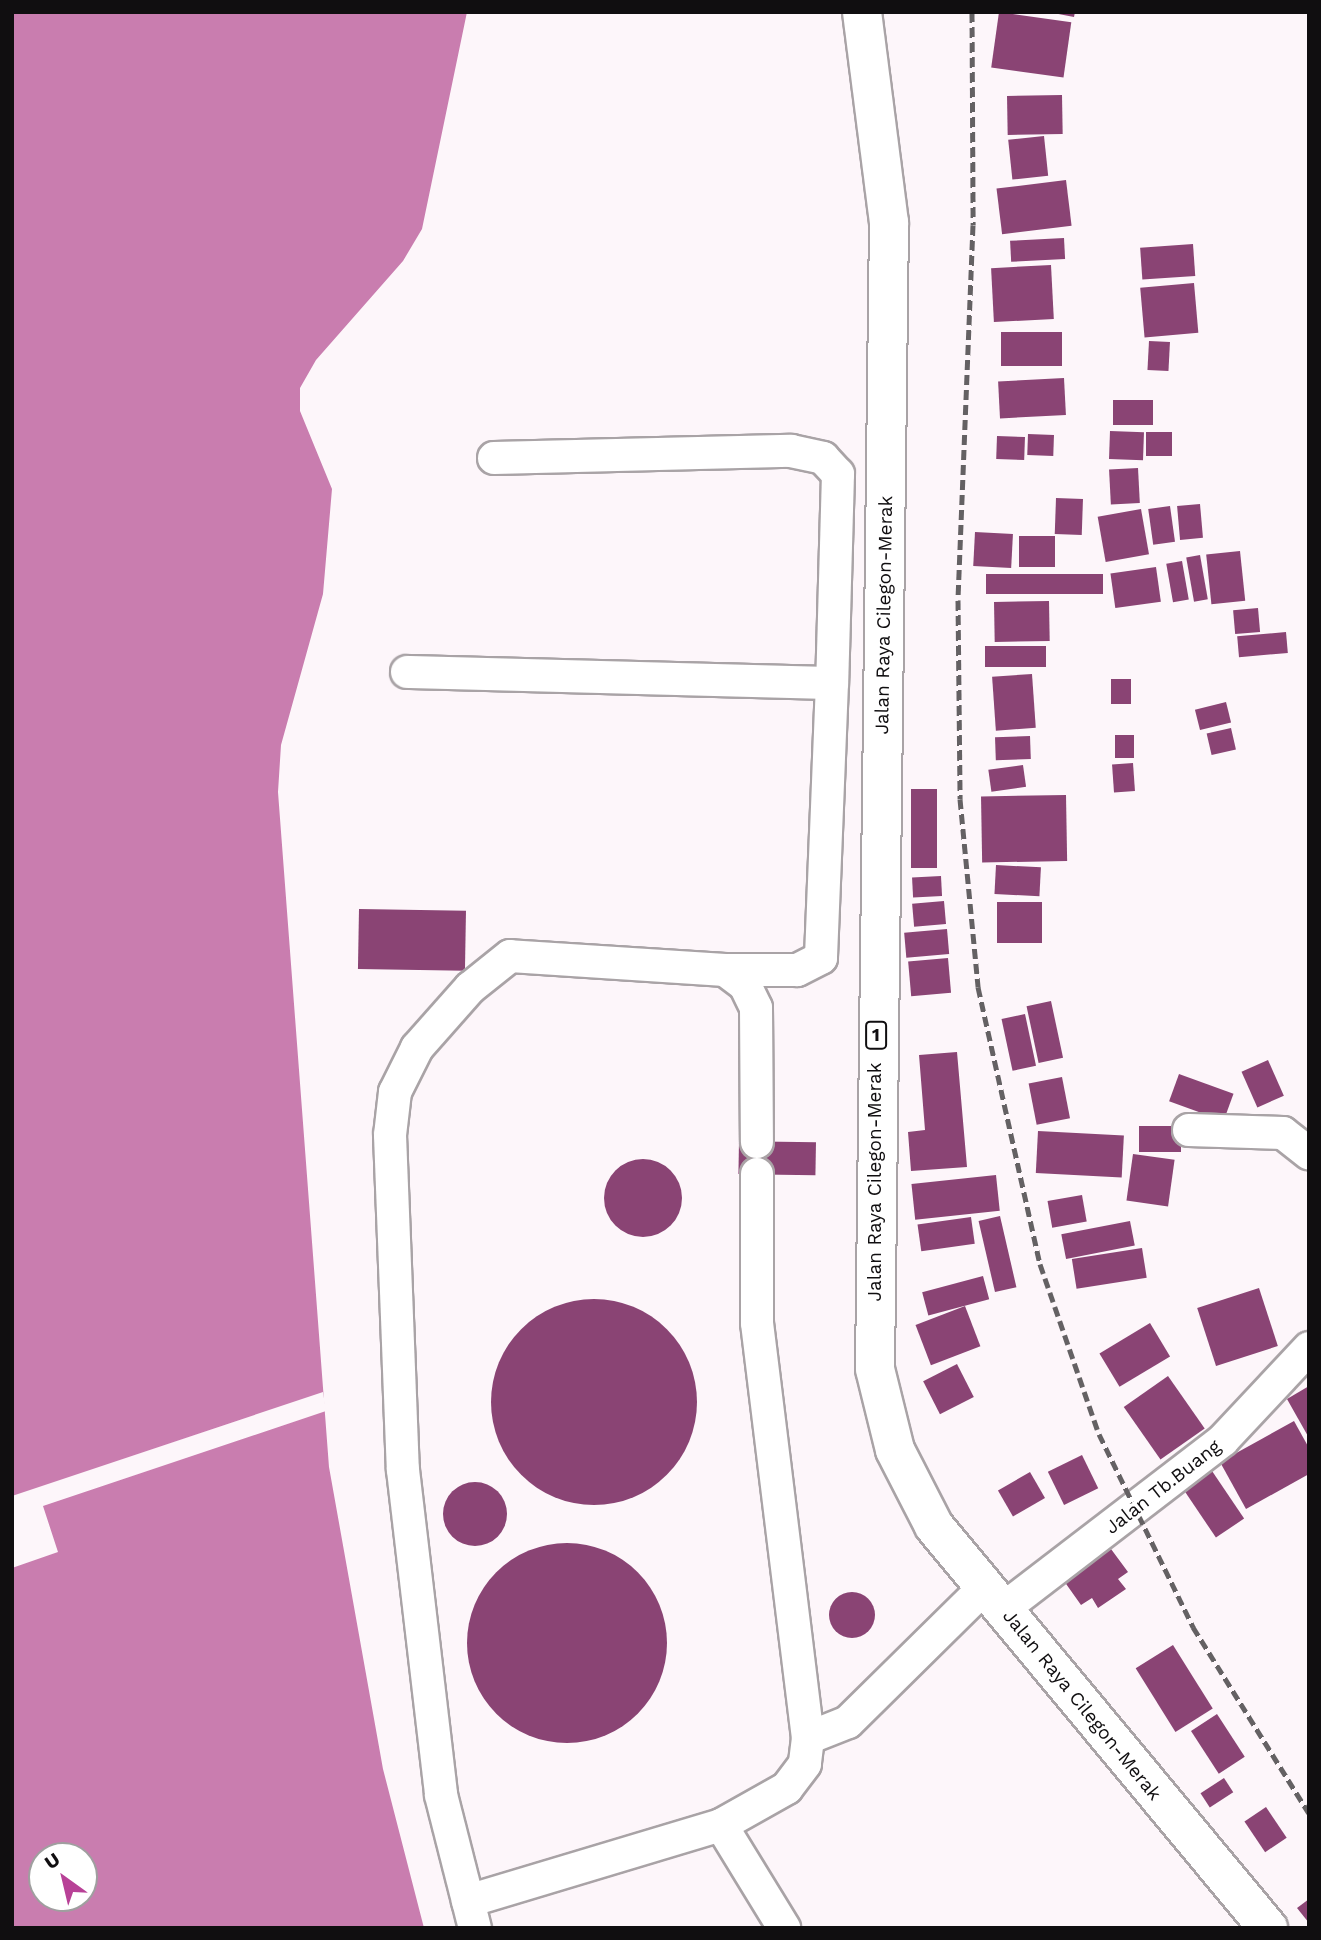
<!DOCTYPE html>
<html>
<head>
<meta charset="utf-8">
<style>
	body { margin:0 }
	#map { position:relative; width:1321px; height:1940px; overflow:hidden; background:#fdf6fa; font-family:"Work Sans",sans-serif }
	div>[style] { position:absolute }
	.water>* { inset:0; background:#c97daf }
	.pier>* { inset:0; background:#fdf6fa }
	.building>* { inset:0; background:#8a4474; transform-origin:0 0 }
	.round { border-radius:50% }
	.roads { filter:drop-shadow(2px 0 #a9a3a6) drop-shadow(-2px 0 #a9a3a6) drop-shadow(0 2px #a9a3a6) drop-shadow(0 -2px #a9a3a6) }
	.minor>* { height:32px; margin:-16px; padding:0 16px; transform-origin:16px; border-radius:16px; background:#fff }
	.highway>* { height:38px; margin:-19px; padding:0 19px; transform-origin:19px; border-radius:19px; background:#fff }
	.rail>* { height:5px; margin-top:-2.5px; transform-origin:0; background:repeating-linear-gradient(90deg,#646163 0 10px,transparent 0 15px) }
	span { translate:-50% -50%; white-space:nowrap; text-align:center; line-height:1.15; -webkit-text-stroke:7px #fff; paint-order:stroke }
	.shield-label span { padding:2px 5px; background:#fff; border:2px solid; border-radius:5px; -webkit-text-stroke-width:0 }
	.shield-label { font-size:18px; color:#100e10; font-weight:700 }
	.street-label { font-size:19px; color:#100e10 }
	.frame { position:absolute; inset:0; border:14px solid #100e10; pointer-events:none }
	.north { position:absolute; left:28px; top:1842px; width:70px; height:70px; box-sizing:border-box; background:#fff; border:2px solid #9f9f9f; border-radius:50%; rotate:326deg; font-size:19px; font-weight:700; line-height:28px; text-align:center; color:#100e10 }
	.north::after { content:''; display:block; margin:auto; width:24px; height:32px; background:#b84197; clip-path:polygon(50% 0,100% 100%,50% 72%,0 100%) }
</style>
</head>
<body>
<div id="map">
	<div class="water">
		<div style="clip-path:polygon(evenodd,12px 12px,467px 12px,422px 229px,403px 261px,316px 360px,300px 388px,300px 411px,332px 489px,323px 594px,281px 745px,278px 792px,329px 1467px,383px 1769px,424px 1928px,12px 1928px,12px 12px,42px 1856px,84px 1856px,84px 1898px,42px 1898px,42px 1856px)"></div>
	</div>
	<div class="pier">
		<div style="clip-path:polygon(323px 1392px,326px 1411px,43px 1506px,58px 1552px,12px 1568px,12px 1496px)"></div>
	</div>
	<div class="building">
		<div style="left:999px;top:12px;width:73px;height:56px;rotate:8deg"></div>
		<div style="clip-path:polygon(1048px 12px,1075px 12px,1074px 17px)"></div>
		<div style="left:1062px;top:95px;width:39px;height:55px;rotate:89deg"></div>
		<div style="left:1044px;top:136px;width:40px;height:36px;rotate:84deg"></div>
		<div style="left:1066px;top:180px;width:46px;height:70px;rotate:83deg"></div>
		<div style="left:1064px;top:238px;width:21px;height:54px;rotate:87deg"></div>
		<div style="left:1193px;top:244px;width:32px;height:53px;rotate:86deg"></div>
		<div style="left:1051px;top:265px;width:54px;height:60px;rotate:87deg"></div>
		<div style="left:1194px;top:283px;width:50px;height:54px;rotate:85deg"></div>
		<div style="left:1062px;top:332px;width:34px;height:61px;rotate:90deg"></div>
		<div style="left:1149px;top:341px;width:21px;height:29px;rotate:3deg"></div>
		<div style="left:1064px;top:378px;width:37px;height:66px;rotate:87deg"></div>
		<div style="left:1153px;top:400px;width:25px;height:40px;rotate:90deg"></div>
		<div style="left:1110px;top:431px;width:34px;height:28px;rotate:2deg"></div>
		<div style="left:1172px;top:432px;width:24px;height:26px;rotate:90deg"></div>
		<div style="left:1028px;top:434px;width:26px;height:21px;rotate:2deg"></div>
		<div style="left:997px;top:436px;width:28px;height:23px;rotate:2deg"></div>
		<div style="left:1138px;top:468px;width:35px;height:29px;rotate:87deg"></div>
		<div style="left:1056px;top:498px;width:27px;height:36px;rotate:2deg"></div>
		<div style="left:1200px;top:504px;width:34px;height:23px;rotate:85deg"></div>
		<div style="left:1170px;top:506px;width:36px;height:22px;rotate:82deg"></div>
		<div style="left:1141px;top:509px;width:46px;height:44px;rotate:80deg"></div>
		<div style="left:975px;top:532px;width:38px;height:34px;rotate:3deg"></div>
		<div style="left:1019px;top:536px;width:36px;height:31px"></div>
		<div style="left:1240px;top:551px;width:50px;height:34px;rotate:84deg"></div>
		<div style="left:1200px;top:555px;width:45px;height:14px;rotate:80deg"></div>
		<div style="left:1182px;top:561px;width:39px;height:16px;rotate:80deg"></div>
		<div style="left:1156px;top:567px;width:35px;height:46px;rotate:82deg"></div>
		<div style="left:1103px;top:574px;width:20px;height:117px;rotate:90deg"></div>
		<div style="left:1049px;top:601px;width:40px;height:55px;rotate:89deg"></div>
		<div style="left:1258px;top:608px;width:24px;height:25px;rotate:85deg"></div>
		<div style="left:1286px;top:632px;width:21px;height:49px;rotate:85deg"></div>
		<div style="left:1046px;top:646px;width:21px;height:61px;rotate:90deg"></div>
		<div style="left:1032px;top:674px;width:54px;height:40px;rotate:86deg"></div>
		<div style="left:1111px;top:679px;width:20px;height:25px"></div>
		<div style="left:1226px;top:702px;width:21px;height:32px;rotate:76deg"></div>
		<div style="left:1231px;top:728px;width:22px;height:25px;rotate:77deg"></div>
		<div style="left:1134px;top:735px;width:23px;height:19px;rotate:90deg"></div>
		<div style="left:1030px;top:736px;width:23px;height:35px;rotate:88deg"></div>
		<div style="left:1133px;top:763px;width:28px;height:21px;rotate:86deg"></div>
		<div style="left:1023px;top:765px;width:22px;height:35px;rotate:82deg"></div>
		<div style="left:911px;top:789px;width:26px;height:79px"></div>
		<div style="left:1066px;top:795px;width:66px;height:85px;rotate:89deg"></div>
		<div style="left:996px;top:865px;width:45px;height:29px;rotate:3deg"></div>
		<div style="left:941px;top:876px;width:20px;height:29px;rotate:87deg"></div>
		<div style="left:944px;top:901px;width:23px;height:32px;rotate:85deg"></div>
		<div style="left:997px;top:902px;width:45px;height:41px"></div>
		<div style="left:359px;top:909px;width:107px;height:60px;rotate:1deg"></div>
		<div style="left:947px;top:929px;width:25px;height:43px;rotate:85deg"></div>
		<div style="left:948px;top:958px;width:35px;height:40px;rotate:85deg"></div>
		<div style="left:1051px;top:1001px;width:58px;height:25px;rotate:78deg"></div>
		<div style="left:1025px;top:1014px;width:53px;height:24px;rotate:78deg"></div>
		<div style="clip-path:polygon(957px 1052px,967px 1167px,911px 1171px,908px 1132px,925px 1130px,919px 1055px)"></div>
		<div style="left:1268px;top:1060px;width:39px;height:29px;rotate:66deg"></div>
		<div style="left:1179px;top:1074px;width:58px;height:29px;rotate:20deg"></div>
		<div style="left:1062px;top:1077px;width:42px;height:34px;rotate:79deg"></div>
		<div style="left:1139px;top:1126px;width:42px;height:26px"></div>
		<div style="left:1038px;top:1131px;width:86px;height:42px;rotate:3deg"></div>
		<div style="left:739px;top:1141px;width:77px;height:33px;rotate:1deg"></div>
		<div style="left:1133px;top:1154px;width:42px;height:47px;rotate:8deg"></div>
		<div class="round" style="left:604px;top:1159px;width:78px;height:78px"></div>
		<div style="left:996px;top:1175px;width:36px;height:85px;rotate:84deg"></div>
		<div style="left:1082px;top:1195px;width:27px;height:35px;rotate:80deg"></div>
		<div style="left:1000px;top:1216px;width:73px;height:22px;rotate:77deg"></div>
		<div style="left:971px;top:1217px;width:27px;height:54px;rotate:82deg"></div>
		<div style="left:1130px;top:1221px;width:25px;height:70px;rotate:79deg"></div>
		<div style="left:1142px;top:1248px;width:30px;height:71px;rotate:81deg"></div>
		<div style="left:983px;top:1276px;width:24px;height:63px;rotate:75deg"></div>
		<div style="left:1259px;top:1288px;width:61px;height:65px;rotate:72deg"></div>
		<div class="round" style="left:491px;top:1299px;width:206px;height:206px"></div>
		<div style="left:965px;top:1306px;width:43px;height:53px;rotate:69deg"></div>
		<div style="left:1150px;top:1323px;width:39px;height:59px;rotate:59deg"></div>
		<div style="left:957px;top:1364px;width:37px;height:38px;rotate:63deg"></div>
		<div style="left:1168px;top:1376px;width:64px;height:54px;rotate:55deg"></div>
		<div style="clip-path:polygon(1309px 1386px,1309px 1438px,1287px 1399px)"></div>
		<div style="clip-path:polygon(1294px 1421px,1309px 1448px,1309px 1474px,1246px 1509px,1220px 1462px)"></div>
		<div style="left:1082px;top:1455px;width:37px;height:38px;rotate:64deg"></div>
		<div style="left:1210px;top:1468px;width:61px;height:34px;rotate:56deg"></div>
		<div style="left:1030px;top:1472px;width:30px;height:37px;rotate:60deg"></div>
		<div class="round" style="left:443px;top:1482px;width:64px;height:64px"></div>
		<div class="round" style="left:467px;top:1543px;width:200px;height:200px"></div>
		<div style="clip-path:polygon(1111px 1549px,1128px 1572px,1118px 1579px,1126px 1589px,1098px 1608px,1092px 1598px,1081px 1605px,1064px 1581px)"></div>
		<div class="round" style="left:829px;top:1592px;width:46px;height:46px"></div>
		<div style="left:1173px;top:1645px;width:75px;height:44px;rotate:58deg"></div>
		<div style="left:1217px;top:1714px;width:51px;height:31px;rotate:57deg"></div>
		<div style="left:1224px;top:1778px;width:17px;height:28px;rotate:57deg"></div>
		<div style="left:1266px;top:1807px;width:37px;height:26px;rotate:56deg"></div>
		<div style="clip-path:polygon(1309px 1899px,1309px 1923px,1297px 1908px)"></div>
	</div>
	<div class="roads">
		<div class="minor">
			<div style="left:494px;top:458px;width:297px;rotate:-1.4deg"></div>
			<div style="left:791px;top:451px;width:33px;rotate:12deg"></div>
			<div style="left:823px;top:458px;width:22px;rotate:47deg"></div>
			<div style="left:838px;top:474px;width:209px;rotate:91.6deg"></div>
			<div style="left:407px;top:672px;width:425px;rotate:1.5deg"></div>
			<div style="left:832px;top:683px;width:275px;rotate:92.3deg"></div>
			<div style="left:821px;top:958px;width:27px;rotate:153deg"></div>
			<div style="left:797px;top:970px;width:72px;rotate:180deg"></div>
			<div style="left:725px;top:970px;width:215px;rotate:-176.3deg"></div>
			<div style="left:510px;top:956px;width:51px;rotate:141.3deg"></div>
			<div style="left:470px;top:988px;width:80px;rotate:131.5deg"></div>
			<div style="left:417px;top:1048px;width:49px;rotate:116.6deg"></div>
			<div style="left:395px;top:1092px;width:43px;rotate:96.6deg"></div>
			<div style="left:390px;top:1135px;width:335px;rotate:87.8deg"></div>
			<div style="left:403px;top:1470px;width:327px;rotate:83.3deg"></div>
			<div style="left:441px;top:1795px;width:137px;rotate:75.7deg"></div>
			<div style="left:725px;top:970px;width:25px;rotate:37deg"></div>
			<div style="left:745px;top:985px;width:25px;rotate:64deg"></div>
			<div style="left:756px;top:1008px;width:134px;rotate:89.6deg"></div>
			<div style="left:1189px;top:1130px;width:94px;rotate:1.8deg"></div>
			<div style="left:1283px;top:1133px;width:33px;rotate:38deg"></div>
			<div style="left:757px;top:1174px;width:149px;rotate:90deg"></div>
			<div style="left:757px;top:1323px;width:418px;rotate:83deg"></div>
			<div style="left:808px;top:1738px;width:26px;rotate:97deg"></div>
			<div style="left:805px;top:1764px;width:30px;rotate:127deg"></div>
			<div style="left:787px;top:1788px;width:76px;rotate:150.7deg"></div>
			<div style="left:721px;top:1825px;width:121px;rotate:58.5deg"></div>
			<div style="left:1003px;top:1609px;width:277px;rotate:-37.5deg"></div>
			<div style="left:1223px;top:1440px;width:126px;rotate:-46.9deg"></div>
			<div style="left:808px;top:1738px;width:43px;rotate:-21.8deg"></div>
			<div style="left:848px;top:1722px;width:191px;rotate:-44.6deg"></div>
			<div style="left:468px;top:1901px;width:264px;rotate:-16.7deg"></div>
		</div>
		<div class="highway">
			<div style="left:862px;top:12px;width:212px;rotate:82.7deg"></div>
			<div style="left:889px;top:222px;width:1147px;rotate:90.7deg"></div>
			<div style="left:875px;top:1369px;width:83px;rotate:76.1deg"></div>
			<div style="left:895px;top:1450px;width:85px;rotate:62.8deg"></div>
			<div style="left:934px;top:1526px;width:523px;rotate:50.28deg"></div>
		</div>
	</div>
	<div class="rail">
		<div style="left:972px;top:12px;width:213px;rotate:89.7deg"></div>
		<div style="left:973px;top:225px;width:375px;rotate:92.3deg"></div>
		<div style="left:958px;top:600px;width:199px;rotate:89.4deg"></div>
		<div style="left:960px;top:799px;width:189px;rotate:84.5deg"></div>
		<div style="left:978px;top:987px;width:284px;rotate:77.4deg"></div>
		<div style="left:1040px;top:1264px;width:180px;rotate:70.9deg"></div>
		<div style="left:1099px;top:1434px;width:215px;rotate:64deg"></div>
		<div style="left:1193px;top:1627px;width:219px;rotate:58.1deg"></div>
	</div>
	<div class="shield-label">
		<span style="left:876px;top:1035px">1</span>
	</div>
	<div class="street-label">
		<span style="left:884px;top:615px;rotate:-89deg">Jalan Raya Cilegon-Merak</span>
		<span style="left:875px;top:1182px;rotate:-90deg">Jalan Raya Cilegon-Merak</span>
		<span style="left:1163px;top:1487px;rotate:-38deg">Jalan Tb.Buang</span>
		<span style="left:1082px;top:1705px;rotate:51deg">Jalan Raya Cilegon-Merak</span>
	</div>
	<div class="frame"></div>
	<div class="north">U</div>
</div>
</body>
</html>
